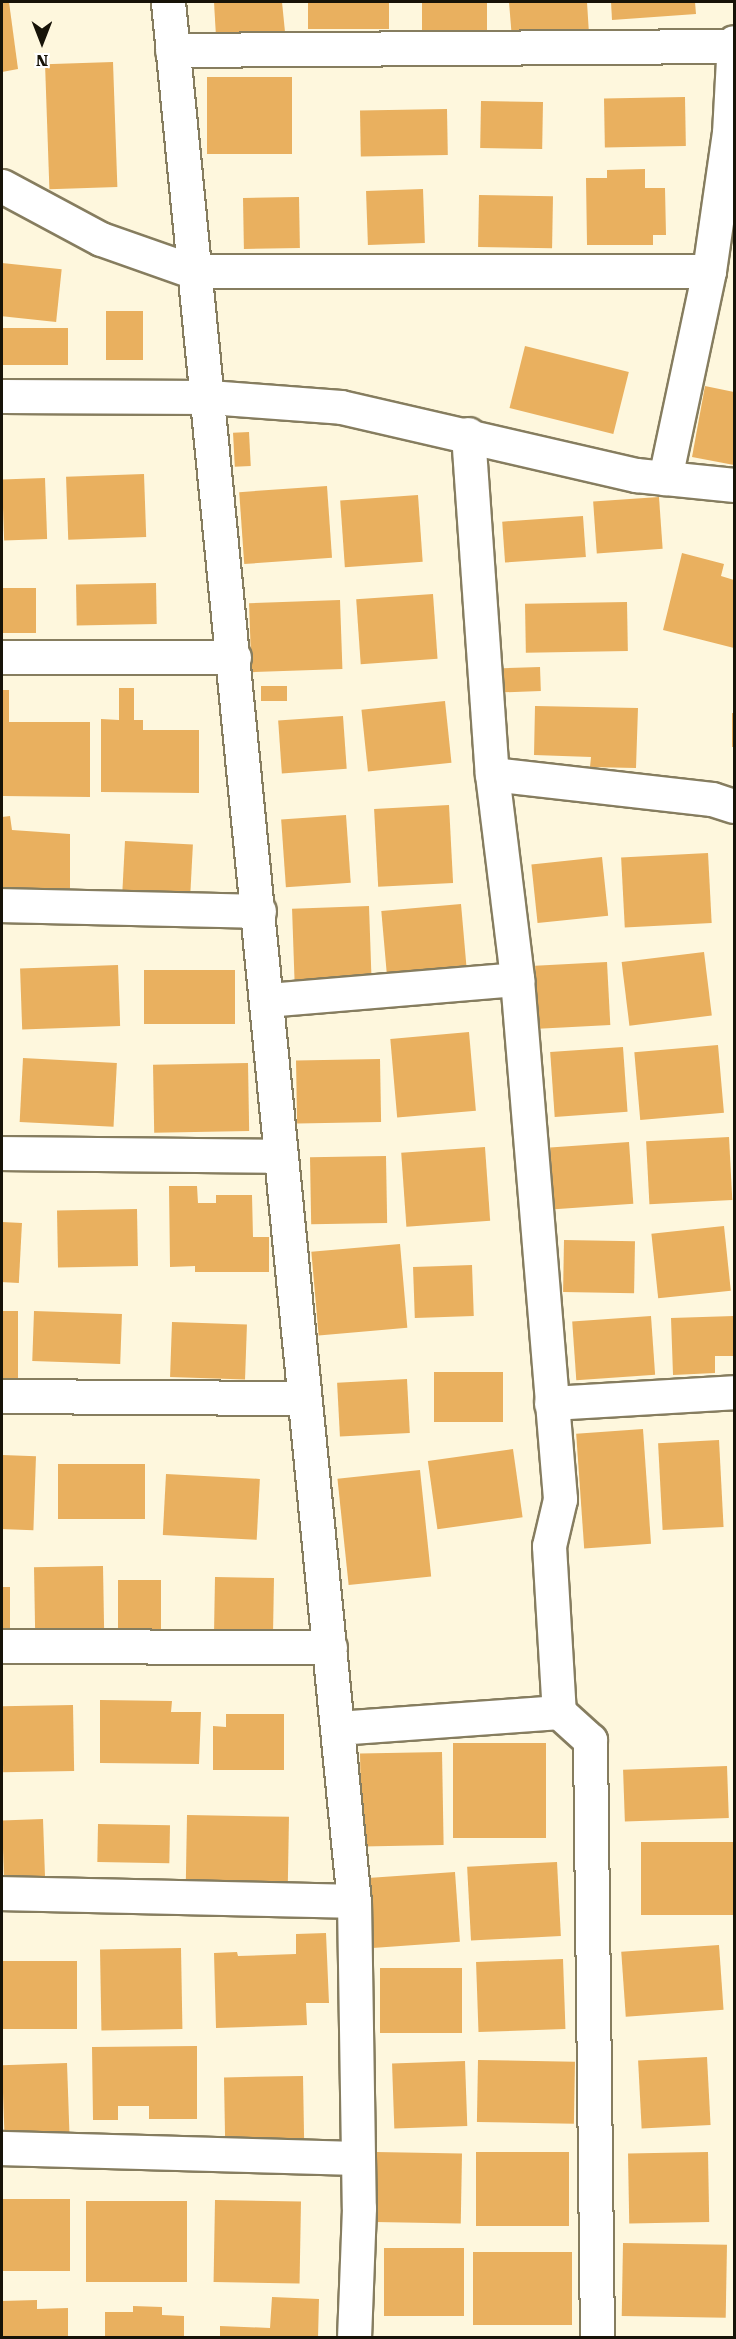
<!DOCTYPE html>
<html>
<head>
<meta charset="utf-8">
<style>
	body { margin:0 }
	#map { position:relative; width:736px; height:2339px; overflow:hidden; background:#fef7dd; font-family:"Roboto Serif",serif }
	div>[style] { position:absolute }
	.building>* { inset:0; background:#e9b05f; transform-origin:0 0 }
	.roads { filter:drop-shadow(2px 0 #867d5f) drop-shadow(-2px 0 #867d5f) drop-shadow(0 2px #867d5f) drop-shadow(0 -2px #867d5f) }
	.minor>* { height:33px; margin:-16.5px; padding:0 16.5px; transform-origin:16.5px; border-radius:16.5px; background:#fff }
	span { translate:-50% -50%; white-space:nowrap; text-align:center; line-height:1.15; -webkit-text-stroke:6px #fff; paint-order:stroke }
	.frame { position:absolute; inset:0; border:3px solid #171308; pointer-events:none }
	.north { position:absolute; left:12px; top:12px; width:60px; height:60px; -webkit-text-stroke:4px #fff; paint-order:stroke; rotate:180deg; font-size:16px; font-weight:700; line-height:24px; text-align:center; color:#171308 }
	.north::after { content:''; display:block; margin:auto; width:21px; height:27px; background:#171308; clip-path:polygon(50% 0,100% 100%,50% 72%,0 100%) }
</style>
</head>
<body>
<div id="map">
	<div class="building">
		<div style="clip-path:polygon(2px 2px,9px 2px,18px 69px,2px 72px)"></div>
		<div style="clip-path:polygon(214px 2px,282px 2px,285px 32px,216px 37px)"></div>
		<div style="left:308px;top:2px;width:81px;height:27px"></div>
		<div style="left:422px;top:2px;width:65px;height:37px"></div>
		<div style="clip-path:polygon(509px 2px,587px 2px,589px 34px,512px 39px)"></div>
		<div style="clip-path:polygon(611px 2px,695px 2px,696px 14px,612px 20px)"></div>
		<div style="left:113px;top:62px;width:125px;height:68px;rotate:88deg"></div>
		<div style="left:207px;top:77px;width:85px;height:77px"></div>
		<div style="left:685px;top:97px;width:49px;height:81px;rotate:89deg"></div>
		<div style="left:481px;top:101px;width:62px;height:47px;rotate:1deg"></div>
		<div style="left:447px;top:109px;width:46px;height:87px;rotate:89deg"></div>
		<div style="clip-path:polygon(645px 169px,645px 188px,665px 188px,666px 235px,653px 235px,653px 245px,587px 245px,586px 178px,607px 178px,607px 170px)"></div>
		<div style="left:423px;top:189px;width:54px;height:57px;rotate:88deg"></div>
		<div style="left:479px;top:195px;width:74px;height:52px;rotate:1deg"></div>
		<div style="left:299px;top:197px;width:51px;height:56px;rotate:89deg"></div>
		<div style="left:2px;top:263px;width:60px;height:53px;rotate:6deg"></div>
		<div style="left:106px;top:311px;width:37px;height:49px"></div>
		<div style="left:2px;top:328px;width:66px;height:37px"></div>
		<div style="left:525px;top:346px;width:107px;height:64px;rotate:14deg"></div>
		<div style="clip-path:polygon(705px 386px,734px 392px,734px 465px,692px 457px)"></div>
		<div style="left:249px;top:432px;width:34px;height:16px;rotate:87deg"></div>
		<div style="left:144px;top:474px;width:63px;height:78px;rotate:88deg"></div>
		<div style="left:45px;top:478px;width:61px;height:43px;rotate:88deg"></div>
		<div style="left:327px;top:486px;width:72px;height:88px;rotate:86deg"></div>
		<div style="left:418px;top:495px;width:67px;height:78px;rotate:86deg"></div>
		<div style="left:659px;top:497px;width:52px;height:66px;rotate:86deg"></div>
		<div style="left:583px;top:516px;width:41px;height:81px;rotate:86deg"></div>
		<div style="clip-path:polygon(682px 553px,724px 564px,721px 576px,734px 580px,734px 648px,663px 630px)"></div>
		<div style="left:156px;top:583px;width:41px;height:80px;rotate:89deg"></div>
		<div style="left:2px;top:588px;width:34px;height:45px"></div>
		<div style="left:433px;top:594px;width:65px;height:77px;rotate:86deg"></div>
		<div style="left:340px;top:600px;width:69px;height:91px;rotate:88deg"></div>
		<div style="left:627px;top:602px;width:49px;height:102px;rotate:89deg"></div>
		<div style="left:540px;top:667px;width:24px;height:44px;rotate:88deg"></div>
		<div style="left:261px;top:686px;width:26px;height:15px"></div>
		<div style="clip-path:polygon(119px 688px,134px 688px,134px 720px,143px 720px,143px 730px,199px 730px,199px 793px,101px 792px,101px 719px,119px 720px)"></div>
		<div style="clip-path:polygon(2px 690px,9px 690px,9px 722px,90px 722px,90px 797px,2px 796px)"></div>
		<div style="left:445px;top:701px;width:62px;height:84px;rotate:84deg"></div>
		<div style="clip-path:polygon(535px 706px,638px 708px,636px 768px,590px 767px,591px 757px,534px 755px)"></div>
		<div style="left:732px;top:713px;width:2px;height:34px"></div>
		<div style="left:343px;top:716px;width:53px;height:65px;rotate:86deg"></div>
		<div style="left:449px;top:805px;width:78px;height:75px;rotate:87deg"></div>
		<div style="left:346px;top:815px;width:68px;height:65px;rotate:86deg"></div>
		<div style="clip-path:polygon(10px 816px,12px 830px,70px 834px,70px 893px,2px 892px,2px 817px)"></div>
		<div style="left:125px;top:841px;width:68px;height:53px;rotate:3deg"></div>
		<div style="left:708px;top:853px;width:70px;height:87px;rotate:87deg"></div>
		<div style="left:602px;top:857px;width:59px;height:71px;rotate:84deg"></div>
		<div style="left:461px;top:904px;width:62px;height:80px;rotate:85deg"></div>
		<div style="left:369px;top:906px;width:71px;height:77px;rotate:88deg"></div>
		<div style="left:704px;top:952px;width:64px;height:83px;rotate:83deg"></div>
		<div style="left:607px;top:962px;width:63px;height:72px;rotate:87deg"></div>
		<div style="left:118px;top:965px;width:61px;height:98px;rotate:88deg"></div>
		<div style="left:144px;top:970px;width:91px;height:54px"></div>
		<div style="left:469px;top:1032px;width:79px;height:79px;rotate:85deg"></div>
		<div style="left:718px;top:1045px;width:68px;height:84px;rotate:85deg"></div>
		<div style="left:623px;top:1047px;width:65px;height:73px;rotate:86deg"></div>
		<div style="left:23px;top:1058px;width:94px;height:64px;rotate:3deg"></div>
		<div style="left:380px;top:1059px;width:63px;height:84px;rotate:89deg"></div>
		<div style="left:248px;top:1063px;width:68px;height:95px;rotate:89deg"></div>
		<div style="left:729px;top:1137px;width:63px;height:83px;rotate:87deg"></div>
		<div style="left:629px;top:1142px;width:62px;height:79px;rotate:86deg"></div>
		<div style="left:485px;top:1147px;width:74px;height:84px;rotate:86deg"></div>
		<div style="left:386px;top:1156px;width:67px;height:76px;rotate:89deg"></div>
		<div style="clip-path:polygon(169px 1186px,197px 1186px,198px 1203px,216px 1203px,216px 1195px,252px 1195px,253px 1237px,269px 1237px,269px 1272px,195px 1272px,195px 1266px,170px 1267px)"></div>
		<div style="left:137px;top:1209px;width:57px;height:80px;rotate:89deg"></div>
		<div style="left:2px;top:1222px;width:20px;height:60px;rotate:3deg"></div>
		<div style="left:724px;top:1226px;width:65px;height:73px;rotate:84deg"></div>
		<div style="left:564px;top:1240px;width:71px;height:52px;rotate:1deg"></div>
		<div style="left:400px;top:1244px;width:84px;height:89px;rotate:85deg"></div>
		<div style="left:472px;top:1265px;width:51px;height:59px;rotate:88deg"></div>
		<div style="left:2px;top:1311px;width:16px;height:76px"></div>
		<div style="left:34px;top:1311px;width:88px;height:50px;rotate:2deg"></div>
		<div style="left:651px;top:1316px;width:59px;height:79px;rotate:86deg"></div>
		<div style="clip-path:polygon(734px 1316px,734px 1356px,715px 1356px,715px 1373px,673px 1375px,671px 1318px)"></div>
		<div style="left:172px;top:1322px;width:75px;height:55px;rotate:2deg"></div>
		<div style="left:434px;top:1372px;width:69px;height:50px"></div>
		<div style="left:407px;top:1379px;width:54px;height:70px;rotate:87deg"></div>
		<div style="left:643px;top:1429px;width:115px;height:67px;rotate:86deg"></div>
		<div style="left:719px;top:1440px;width:87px;height:61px;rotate:87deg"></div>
		<div style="left:513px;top:1449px;width:69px;height:86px;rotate:82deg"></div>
		<div style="left:2px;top:1455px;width:34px;height:74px;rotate:2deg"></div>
		<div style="left:58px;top:1464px;width:87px;height:55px"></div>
		<div style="left:420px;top:1470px;width:107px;height:83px;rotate:84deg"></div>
		<div style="left:166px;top:1474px;width:94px;height:61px;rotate:3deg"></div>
		<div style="left:103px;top:1566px;width:65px;height:69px;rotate:89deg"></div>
		<div style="left:215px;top:1577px;width:59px;height:64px;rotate:1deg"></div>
		<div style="left:118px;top:1580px;width:43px;height:57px"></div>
		<div style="left:2px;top:1587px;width:8px;height:42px"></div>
		<div style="clip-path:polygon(100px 1700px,172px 1701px,171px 1712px,201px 1712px,199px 1764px,100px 1763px)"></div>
		<div style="left:73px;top:1705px;width:66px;height:71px;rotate:89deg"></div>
		<div style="clip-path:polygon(226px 1714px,284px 1714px,284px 1770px,213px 1770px,213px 1726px,226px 1727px)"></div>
		<div style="left:453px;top:1743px;width:93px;height:95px"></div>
		<div style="left:442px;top:1752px;width:93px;height:82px;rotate:89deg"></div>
		<div style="left:727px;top:1766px;width:52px;height:104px;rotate:88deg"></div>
		<div style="left:187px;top:1815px;width:102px;height:74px;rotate:1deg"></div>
		<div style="left:43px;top:1819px;width:58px;height:41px;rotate:88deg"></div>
		<div style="left:98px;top:1824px;width:72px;height:38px;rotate:1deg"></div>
		<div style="left:734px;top:1842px;width:73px;height:93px;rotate:90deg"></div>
		<div style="left:557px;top:1862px;width:74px;height:90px;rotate:87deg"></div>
		<div style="left:455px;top:1872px;width:70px;height:91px;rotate:86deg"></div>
		<div style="clip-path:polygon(326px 1933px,329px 2003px,306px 2003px,307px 2025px,216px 2028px,214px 1953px,237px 1952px,238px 1956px,296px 1954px,296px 1934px)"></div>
		<div style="left:719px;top:1945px;width:65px;height:98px;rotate:86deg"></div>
		<div style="left:181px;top:1948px;width:81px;height:81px;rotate:89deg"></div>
		<div style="left:563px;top:1959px;width:70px;height:87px;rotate:88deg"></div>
		<div style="left:2px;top:1961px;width:75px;height:68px"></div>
		<div style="left:380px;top:1968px;width:82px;height:65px"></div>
		<div style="clip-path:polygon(197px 2046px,197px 2119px,149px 2119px,149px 2106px,118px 2106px,118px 2120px,93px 2120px,92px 2047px)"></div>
		<div style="left:707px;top:2057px;width:68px;height:69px;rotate:87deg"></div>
		<div style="left:478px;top:2060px;width:97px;height:62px;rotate:1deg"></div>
		<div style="left:465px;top:2061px;width:65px;height:73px;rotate:88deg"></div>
		<div style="left:67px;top:2063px;width:82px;height:65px;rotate:88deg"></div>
		<div style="left:303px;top:2076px;width:67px;height:79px;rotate:89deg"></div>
		<div style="left:376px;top:2152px;width:86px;height:70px;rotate:1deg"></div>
		<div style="left:476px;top:2152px;width:93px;height:74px"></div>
		<div style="left:708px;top:2152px;width:70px;height:80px;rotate:89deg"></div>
		<div style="left:2px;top:2199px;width:68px;height:72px"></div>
		<div style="left:215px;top:2200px;width:86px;height:82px;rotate:1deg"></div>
		<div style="left:86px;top:2201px;width:101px;height:81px"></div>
		<div style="left:623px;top:2243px;width:104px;height:73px;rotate:1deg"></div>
		<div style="left:384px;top:2248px;width:80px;height:68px"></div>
		<div style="left:473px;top:2252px;width:99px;height:73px"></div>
		<div style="clip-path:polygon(272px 2297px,319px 2299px,318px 2338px,220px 2338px,220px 2326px,270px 2328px)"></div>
		<div style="clip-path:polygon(37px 2300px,37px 2309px,68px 2308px,68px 2338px,2px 2338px,2px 2301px)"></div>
		<div style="clip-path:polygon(133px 2306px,162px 2307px,162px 2315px,184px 2316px,184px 2338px,105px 2338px,105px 2312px,133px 2312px)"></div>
	</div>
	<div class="roads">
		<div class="minor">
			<div style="left:168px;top:2px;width:1908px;rotate:84.41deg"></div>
			<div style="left:354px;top:1901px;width:307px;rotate:89.1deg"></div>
			<div style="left:359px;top:2208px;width:130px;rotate:92.2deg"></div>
			<div style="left:172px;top:50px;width:562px;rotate:-0.41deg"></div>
			<div style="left:2px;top:186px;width:112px;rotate:28.2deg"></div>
			<div style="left:101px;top:239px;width:96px;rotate:19.4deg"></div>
			<div style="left:192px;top:271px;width:517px"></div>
			<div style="left:709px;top:271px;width:212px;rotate:102deg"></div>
			<div style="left:709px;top:271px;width:139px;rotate:-81.8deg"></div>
			<div style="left:729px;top:133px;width:91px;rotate:-86.9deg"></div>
			<div style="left:2px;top:396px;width:207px;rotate:0.3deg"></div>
			<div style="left:209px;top:397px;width:132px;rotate:4.3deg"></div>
			<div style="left:341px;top:407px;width:303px;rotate:13deg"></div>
			<div style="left:636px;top:475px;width:99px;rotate:5.8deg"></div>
			<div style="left:468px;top:434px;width:341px;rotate:86deg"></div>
			<div style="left:492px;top:774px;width:207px;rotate:83deg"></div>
			<div style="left:517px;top:979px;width:522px;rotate:85.27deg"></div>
			<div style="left:560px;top:1499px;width:48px;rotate:103.2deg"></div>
			<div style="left:549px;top:1546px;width:166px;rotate:86.6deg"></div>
			<div style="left:2px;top:657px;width:232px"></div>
			<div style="left:492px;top:774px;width:221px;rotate:6.5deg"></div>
			<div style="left:712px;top:799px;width:23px;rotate:18deg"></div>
			<div style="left:2px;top:905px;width:257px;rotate:1.3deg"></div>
			<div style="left:267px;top:1000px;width:251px;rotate:-4.8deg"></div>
			<div style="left:2px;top:1153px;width:277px;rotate:0.6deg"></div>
			<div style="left:2px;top:1396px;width:300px;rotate:0.4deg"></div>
			<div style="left:551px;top:1403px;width:183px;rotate:-3.4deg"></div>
			<div style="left:2px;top:1646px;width:328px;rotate:0.2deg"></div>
			<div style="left:337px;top:1728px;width:223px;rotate:-4.1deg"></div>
			<div style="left:559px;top:1712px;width:42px;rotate:42.1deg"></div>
			<div style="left:590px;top:1740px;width:598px;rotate:89.33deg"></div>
			<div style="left:2px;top:1893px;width:352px;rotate:1.3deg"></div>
			<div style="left:2px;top:2148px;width:356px;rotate:1.6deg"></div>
		</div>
	</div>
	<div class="frame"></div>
	<div class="north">N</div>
</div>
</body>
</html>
